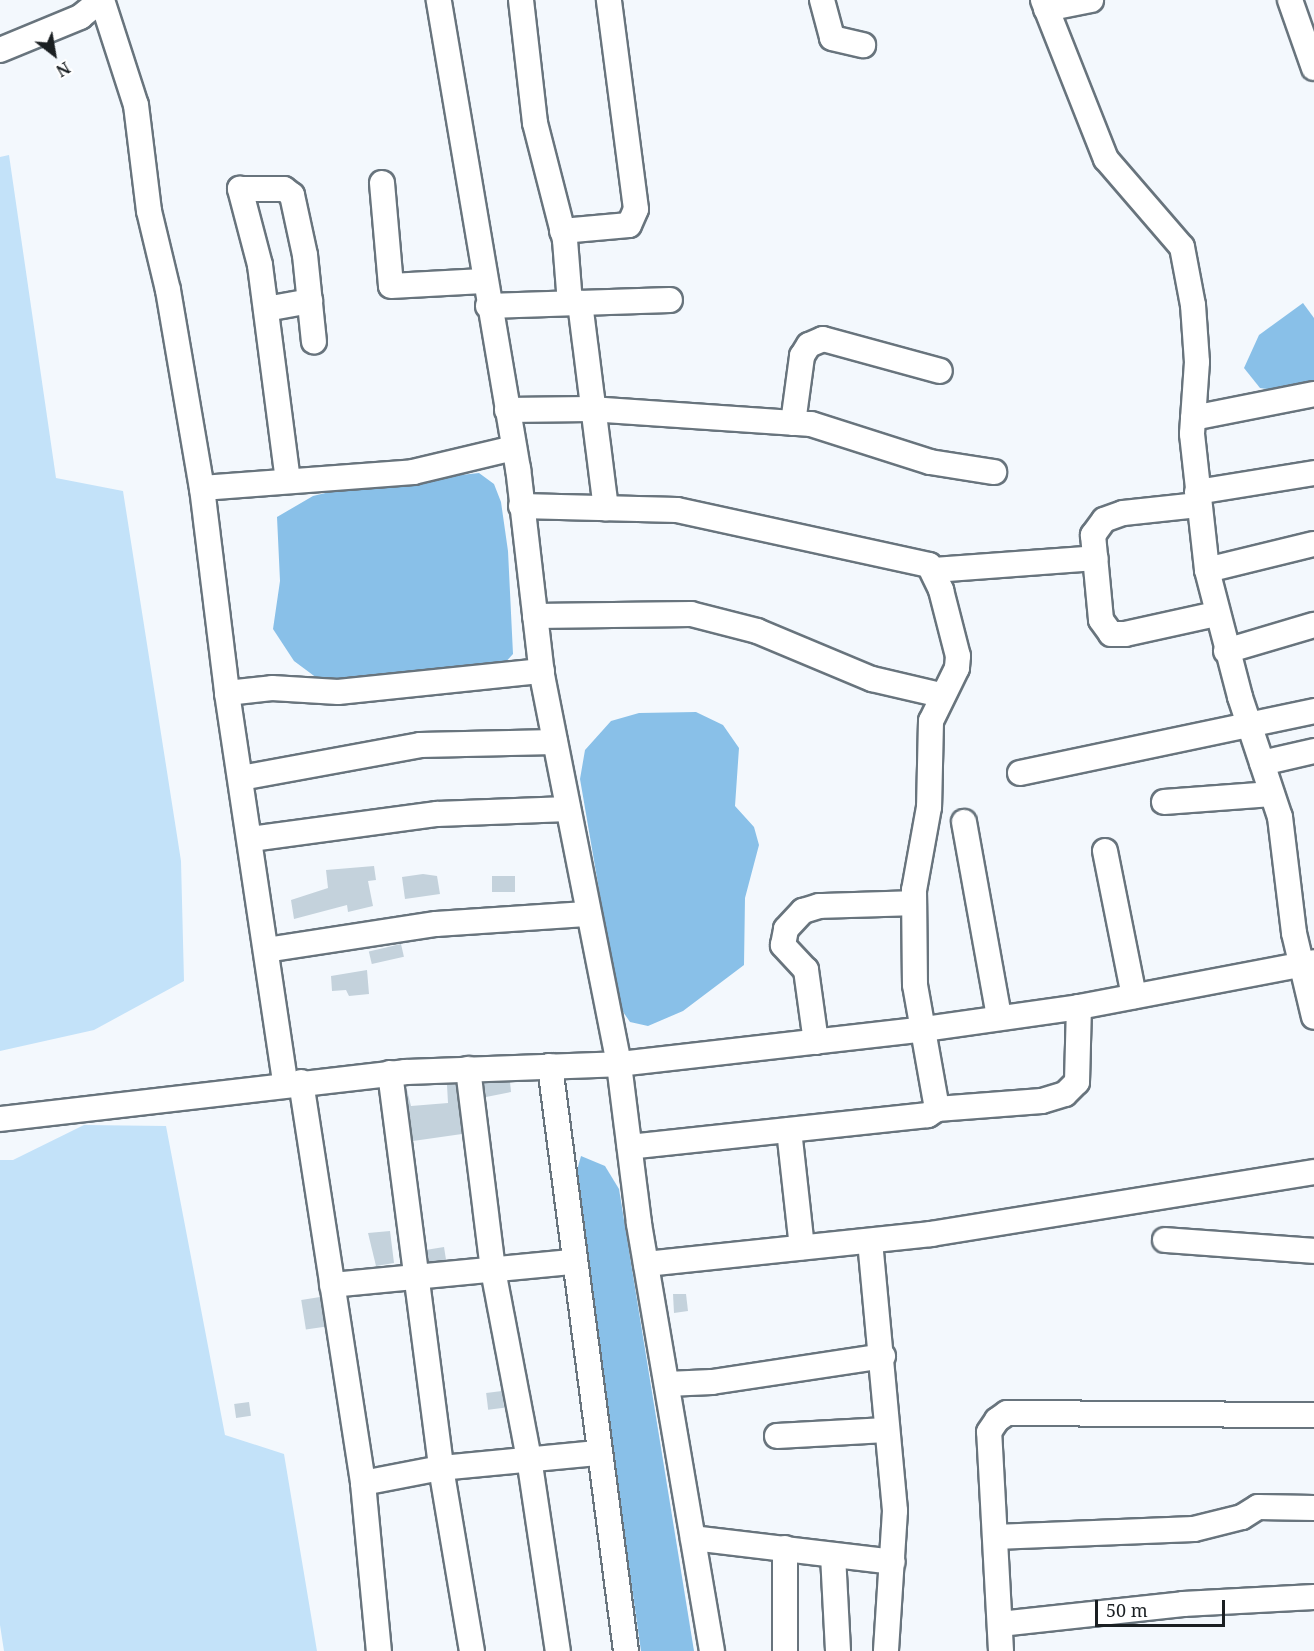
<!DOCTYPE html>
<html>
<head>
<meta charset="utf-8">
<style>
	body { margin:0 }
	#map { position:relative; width:1314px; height:1651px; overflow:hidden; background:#f3f8fd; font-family:"Noto Serif",serif }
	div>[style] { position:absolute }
	.green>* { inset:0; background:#c3e2f9 }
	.water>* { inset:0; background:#89c0e8 }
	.building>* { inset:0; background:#c4d2dc; transform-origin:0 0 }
	.roads { filter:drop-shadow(2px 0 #68747d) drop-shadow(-2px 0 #68747d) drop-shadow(0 2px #68747d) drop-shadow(0 -2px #68747d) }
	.minor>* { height:24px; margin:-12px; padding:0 12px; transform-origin:12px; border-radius:12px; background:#fff }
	span { translate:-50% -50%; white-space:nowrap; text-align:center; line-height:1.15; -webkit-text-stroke:4.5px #fff; paint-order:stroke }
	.north { position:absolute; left:24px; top:24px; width:60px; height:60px; -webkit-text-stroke:4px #fff; paint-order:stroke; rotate:149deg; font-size:16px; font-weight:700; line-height:24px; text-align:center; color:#1a1f22 }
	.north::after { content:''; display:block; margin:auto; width:21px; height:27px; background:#1a1f22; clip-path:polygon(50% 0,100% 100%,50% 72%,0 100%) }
	.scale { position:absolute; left:1095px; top:1600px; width:130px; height:27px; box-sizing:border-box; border:3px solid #1a1f22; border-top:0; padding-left:8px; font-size:18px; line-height:21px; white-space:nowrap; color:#1a1f22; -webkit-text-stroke:4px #fff; paint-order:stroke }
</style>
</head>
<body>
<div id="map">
	<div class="green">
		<div style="clip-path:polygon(9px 155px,56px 478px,123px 491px,181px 861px,184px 981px,94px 1030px,0 1051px,0 157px)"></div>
		<div style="clip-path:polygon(84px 1125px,166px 1126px,225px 1435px,284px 1454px,317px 1651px,4px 1651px,0 1625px,0 1160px,13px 1160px)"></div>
	</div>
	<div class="water">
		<div style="clip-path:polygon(1303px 303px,1314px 318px,1314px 389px,1294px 393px,1260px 388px,1244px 368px,1259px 335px)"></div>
		<div style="clip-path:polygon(479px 473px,494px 484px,501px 502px,508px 551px,513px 654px,503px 665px,325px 684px,294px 661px,273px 629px,280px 581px,277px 517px,313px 496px,346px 488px)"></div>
		<div style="clip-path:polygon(696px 712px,723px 725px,739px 748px,735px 806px,754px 827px,759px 845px,745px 898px,744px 965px,683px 1011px,648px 1026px,630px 1022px,619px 1006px,580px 779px,585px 750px,611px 721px,639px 713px)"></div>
		<div style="clip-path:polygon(581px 1156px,605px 1166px,619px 1189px,694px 1651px,641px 1651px,574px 1181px)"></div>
	</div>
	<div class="building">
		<div style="clip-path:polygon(374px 866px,376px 880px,368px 881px,373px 906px,348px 912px,347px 905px,294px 919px,291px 900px,328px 888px,326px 870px)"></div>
		<div style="clip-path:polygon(423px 874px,437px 876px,440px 894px,405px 899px,402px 877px)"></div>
		<div style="left:515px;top:876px;width:16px;height:23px;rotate:90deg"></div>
		<div style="left:401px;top:944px;width:13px;height:33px;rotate:77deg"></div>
		<div style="clip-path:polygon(367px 970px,369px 994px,349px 996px,346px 990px,332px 991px,331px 976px)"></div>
		<div style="clip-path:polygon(510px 1082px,511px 1092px,486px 1097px,484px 1083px)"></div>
		<div style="clip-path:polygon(456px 1084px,462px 1134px,413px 1141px,406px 1086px,411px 1106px,448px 1103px,447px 1085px)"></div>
		<div style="clip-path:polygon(390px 1231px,394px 1263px,376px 1266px,368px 1233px)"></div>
		<div style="left:444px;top:1247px;width:13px;height:17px;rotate:81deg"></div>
		<div style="clip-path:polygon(673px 1294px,686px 1294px,688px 1311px,674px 1313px)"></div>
		<div style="left:320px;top:1297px;width:30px;height:19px;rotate:81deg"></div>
		<div style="left:502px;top:1391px;width:17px;height:16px;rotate:83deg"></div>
		<div style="left:249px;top:1402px;width:14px;height:15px;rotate:82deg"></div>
	</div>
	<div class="roads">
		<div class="minor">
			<div style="left:102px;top:0;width:110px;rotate:72.1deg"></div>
			<div style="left:136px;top:105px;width:107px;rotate:83deg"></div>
			<div style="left:149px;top:211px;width:81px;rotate:76.5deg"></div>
			<div style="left:168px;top:290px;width:201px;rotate:80.3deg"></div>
			<div style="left:202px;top:488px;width:207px;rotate:83deg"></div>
			<div style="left:227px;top:693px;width:394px;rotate:81.5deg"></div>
			<div style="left:521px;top:0;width:124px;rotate:83.5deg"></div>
			<div style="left:535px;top:123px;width:121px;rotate:75.6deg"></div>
			<div style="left:565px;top:240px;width:63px;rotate:85.5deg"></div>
			<div style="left:822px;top:0;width:39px;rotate:75deg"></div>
			<div style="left:832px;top:38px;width:32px;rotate:13deg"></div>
			<div style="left:1043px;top:0;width:171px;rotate:68.4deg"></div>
			<div style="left:1106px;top:159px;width:116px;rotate:49.2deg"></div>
			<div style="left:1182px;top:247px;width:59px;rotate:79.3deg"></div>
			<div style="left:1193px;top:305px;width:57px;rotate:86deg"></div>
			<div style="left:1197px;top:362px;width:72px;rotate:94deg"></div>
			<div style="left:1192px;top:434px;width:137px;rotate:83.7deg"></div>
			<div style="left:1207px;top:570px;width:131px;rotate:75.4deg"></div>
			<div style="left:1240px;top:697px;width:126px;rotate:71.6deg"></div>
			<div style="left:1280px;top:817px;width:117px;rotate:83.1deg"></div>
			<div style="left:1294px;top:933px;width:86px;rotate:76.6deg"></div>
			<div style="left:1290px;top:0;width:72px;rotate:70.6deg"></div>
			<div style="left:1046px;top:9px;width:46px;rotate:-11.3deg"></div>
			<div style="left:0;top:50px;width:87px;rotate:-22.4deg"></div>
			<div style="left:80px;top:17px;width:27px;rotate:-39deg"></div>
			<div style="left:382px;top:183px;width:103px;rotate:85deg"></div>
			<div style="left:391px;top:286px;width:92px;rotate:-3.1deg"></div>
			<div style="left:562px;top:231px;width:67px;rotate:-5.1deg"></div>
			<div style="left:629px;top:225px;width:17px;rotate:-66deg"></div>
			<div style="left:636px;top:209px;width:211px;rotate:-97.4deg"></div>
			<div style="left:580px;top:303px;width:207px;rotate:82.8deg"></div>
			<div style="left:488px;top:306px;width:182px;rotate:-1.9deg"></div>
			<div style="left:266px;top:309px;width:45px;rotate:-10.3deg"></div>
			<div style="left:507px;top:410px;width:83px;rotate:-0.7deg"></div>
			<div style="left:590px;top:409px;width:222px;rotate:3.9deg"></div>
			<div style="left:811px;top:424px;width:125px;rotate:17.7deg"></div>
			<div style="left:930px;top:462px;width:65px;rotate:8.9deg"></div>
			<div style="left:1193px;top:418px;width:123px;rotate:-11.2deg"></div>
			<div style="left:793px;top:423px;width:68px;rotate:-82.3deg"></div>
			<div style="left:802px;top:356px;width:13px;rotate:-58deg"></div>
			<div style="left:809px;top:345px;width:15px;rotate:-23deg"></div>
			<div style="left:823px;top:339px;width:121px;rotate:15.3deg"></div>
			<div style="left:288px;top:481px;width:218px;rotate:-97.4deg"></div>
			<div style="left:260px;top:265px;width:79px;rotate:-104.7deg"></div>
			<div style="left:240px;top:189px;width:44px"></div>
			<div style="left:284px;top:189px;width:10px;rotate:37deg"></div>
			<div style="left:292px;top:195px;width:61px;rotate:77.8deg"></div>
			<div style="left:305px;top:255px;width:87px;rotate:84.1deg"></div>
			<div style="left:202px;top:488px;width:212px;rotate:-4.3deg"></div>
			<div style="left:413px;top:472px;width:104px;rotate:-13.4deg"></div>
			<div style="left:1197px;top:492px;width:119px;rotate:-9.2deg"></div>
			<div style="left:1198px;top:505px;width:75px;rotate:173.9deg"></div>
			<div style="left:1123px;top:513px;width:20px;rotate:160deg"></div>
			<div style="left:1104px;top:520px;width:19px;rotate:126deg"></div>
			<div style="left:1093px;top:535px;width:85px;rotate:84.6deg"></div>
			<div style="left:1101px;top:620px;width:17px;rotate:54deg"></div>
			<div style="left:1111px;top:634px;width:14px"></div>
			<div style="left:1125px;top:634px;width:93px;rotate:-12.4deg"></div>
			<div style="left:521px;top:506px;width:156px;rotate:1.5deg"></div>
			<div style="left:677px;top:510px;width:258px;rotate:12.3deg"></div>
			<div style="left:929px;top:565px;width:28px;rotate:64deg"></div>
			<div style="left:941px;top:590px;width:68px;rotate:75.6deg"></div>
			<div style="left:958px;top:656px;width:12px;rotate:95deg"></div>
			<div style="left:957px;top:668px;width:59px;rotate:116.1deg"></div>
			<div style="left:931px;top:721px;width:86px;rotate:91.3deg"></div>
			<div style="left:929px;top:807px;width:84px;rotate:100.2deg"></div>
			<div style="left:914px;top:890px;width:95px;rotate:89.4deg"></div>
			<div style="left:915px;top:985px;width:126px;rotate:79.9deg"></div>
			<div style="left:937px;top:1109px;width:11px;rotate:146deg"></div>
			<div style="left:928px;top:1115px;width:300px;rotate:173.9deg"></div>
			<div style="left:934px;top:570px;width:162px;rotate:-4.2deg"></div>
			<div style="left:1207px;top:570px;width:110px;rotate:-13.7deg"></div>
			<div style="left:535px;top:616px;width:156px;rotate:-0.7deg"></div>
			<div style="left:691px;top:614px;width:68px;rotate:14.4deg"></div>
			<div style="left:757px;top:631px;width:125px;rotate:22.7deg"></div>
			<div style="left:872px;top:679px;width:71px;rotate:13.1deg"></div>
			<div style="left:1226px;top:651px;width:92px;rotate:-16.5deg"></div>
			<div style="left:227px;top:693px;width:45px;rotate:-6.3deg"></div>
			<div style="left:272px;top:688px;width:66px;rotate:3.5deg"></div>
			<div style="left:338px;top:692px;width:205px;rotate:-5.9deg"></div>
			<div style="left:1262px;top:763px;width:53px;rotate:-13deg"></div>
			<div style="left:1020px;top:773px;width:300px;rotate:-11.9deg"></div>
			<div style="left:241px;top:778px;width:182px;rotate:-10.4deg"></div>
			<div style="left:420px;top:745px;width:135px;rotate:-1.3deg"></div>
			<div style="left:1164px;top:802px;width:108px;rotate:-4.2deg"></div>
			<div style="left:964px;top:822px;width:198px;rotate:79.8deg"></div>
			<div style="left:251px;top:839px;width:188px;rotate:-7.7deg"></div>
			<div style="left:437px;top:814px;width:131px;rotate:-2.2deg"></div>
			<div style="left:1105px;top:851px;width:148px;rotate:78.7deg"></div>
			<div style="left:266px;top:950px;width:172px;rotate:-8.7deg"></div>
			<div style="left:436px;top:924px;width:150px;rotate:-3.8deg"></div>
			<div style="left:816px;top:1042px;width:73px;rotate:-97.9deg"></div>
			<div style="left:806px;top:970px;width:34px;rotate:-133deg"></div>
			<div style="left:783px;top:945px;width:16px;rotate:-79deg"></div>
			<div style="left:786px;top:929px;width:25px;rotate:-47deg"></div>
			<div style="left:803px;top:911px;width:17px;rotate:-17deg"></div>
			<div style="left:819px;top:906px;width:95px;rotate:-1.8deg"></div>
			<div style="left:550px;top:1066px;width:590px;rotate:82.6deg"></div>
			<div style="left:468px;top:1069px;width:203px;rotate:82.9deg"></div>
			<div style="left:493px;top:1270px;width:191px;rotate:79.2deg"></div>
			<div style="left:529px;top:1458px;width:195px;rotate:81.5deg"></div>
			<div style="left:390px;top:1073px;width:398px;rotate:82.6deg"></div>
			<div style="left:441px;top:1468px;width:186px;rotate:80.4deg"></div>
			<div style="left:301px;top:1082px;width:406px;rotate:81.2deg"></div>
			<div style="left:363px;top:1483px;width:169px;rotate:84.6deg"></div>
			<div style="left:937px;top:1109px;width:105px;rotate:-4.4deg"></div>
			<div style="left:1042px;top:1101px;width:24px;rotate:-17deg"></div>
			<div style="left:1065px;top:1094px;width:17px;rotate:-45deg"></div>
			<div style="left:1077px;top:1082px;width:75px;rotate:-88.5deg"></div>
			<div style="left:0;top:1119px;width:408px;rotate:-6.6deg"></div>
			<div style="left:405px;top:1072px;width:214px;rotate:-2.1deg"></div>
			<div style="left:619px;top:1064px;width:397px;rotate:-101.2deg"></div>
			<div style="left:542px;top:675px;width:207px;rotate:-96.6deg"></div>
			<div style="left:518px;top:469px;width:476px;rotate:-99.6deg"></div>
			<div style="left:789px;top:1130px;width:118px;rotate:83.7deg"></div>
			<div style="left:1165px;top:1240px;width:149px;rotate:4.2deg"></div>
			<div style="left:870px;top:1241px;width:271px;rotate:84.7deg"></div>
			<div style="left:895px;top:1511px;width:140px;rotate:93.7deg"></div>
			<div style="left:646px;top:1264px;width:287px;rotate:-6deg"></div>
			<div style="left:931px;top:1234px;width:388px;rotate:-9.2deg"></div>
			<div style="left:332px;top:1285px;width:241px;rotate:-5.5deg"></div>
			<div style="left:667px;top:1384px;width:45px;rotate:-2.5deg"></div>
			<div style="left:712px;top:1382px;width:173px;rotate:-8.6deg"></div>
			<div style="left:777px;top:1436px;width:109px;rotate:-3.2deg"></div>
			<div style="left:363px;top:1483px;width:79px;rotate:-10.9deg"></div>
			<div style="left:441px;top:1468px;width:158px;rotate:-5.5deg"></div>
			<div style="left:995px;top:1537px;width:199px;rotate:-2.3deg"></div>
			<div style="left:1194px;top:1529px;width:49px;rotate:-14deg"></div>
			<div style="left:1242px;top:1517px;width:19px;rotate:-32deg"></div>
			<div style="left:1258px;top:1507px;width:56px;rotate:1deg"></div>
			<div style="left:693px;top:1538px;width:201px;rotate:6.8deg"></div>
			<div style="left:833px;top:1555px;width:96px;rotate:87deg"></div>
			<div style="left:1000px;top:1624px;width:184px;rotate:-6.2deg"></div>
			<div style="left:1183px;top:1604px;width:131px;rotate:-3.1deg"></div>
			<div style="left:712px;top:1651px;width:434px;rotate:-99.7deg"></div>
			<div style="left:639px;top:1223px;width:160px;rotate:-97.2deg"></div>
			<div style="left:619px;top:1064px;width:308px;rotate:-6.5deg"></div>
			<div style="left:925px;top:1029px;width:156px;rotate:-8.1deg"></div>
			<div style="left:1079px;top:1007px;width:239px;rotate:-10.8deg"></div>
			<div style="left:785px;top:1651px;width:103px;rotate:-90deg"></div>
			<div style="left:1001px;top:1651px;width:219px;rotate:-93.1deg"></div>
			<div style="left:989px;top:1432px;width:14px;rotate:-56deg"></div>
			<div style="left:997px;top:1420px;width:12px;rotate:-35deg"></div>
			<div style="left:1007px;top:1413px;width:307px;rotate:0.4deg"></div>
		</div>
	</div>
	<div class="north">N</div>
	<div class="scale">50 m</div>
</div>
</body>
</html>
